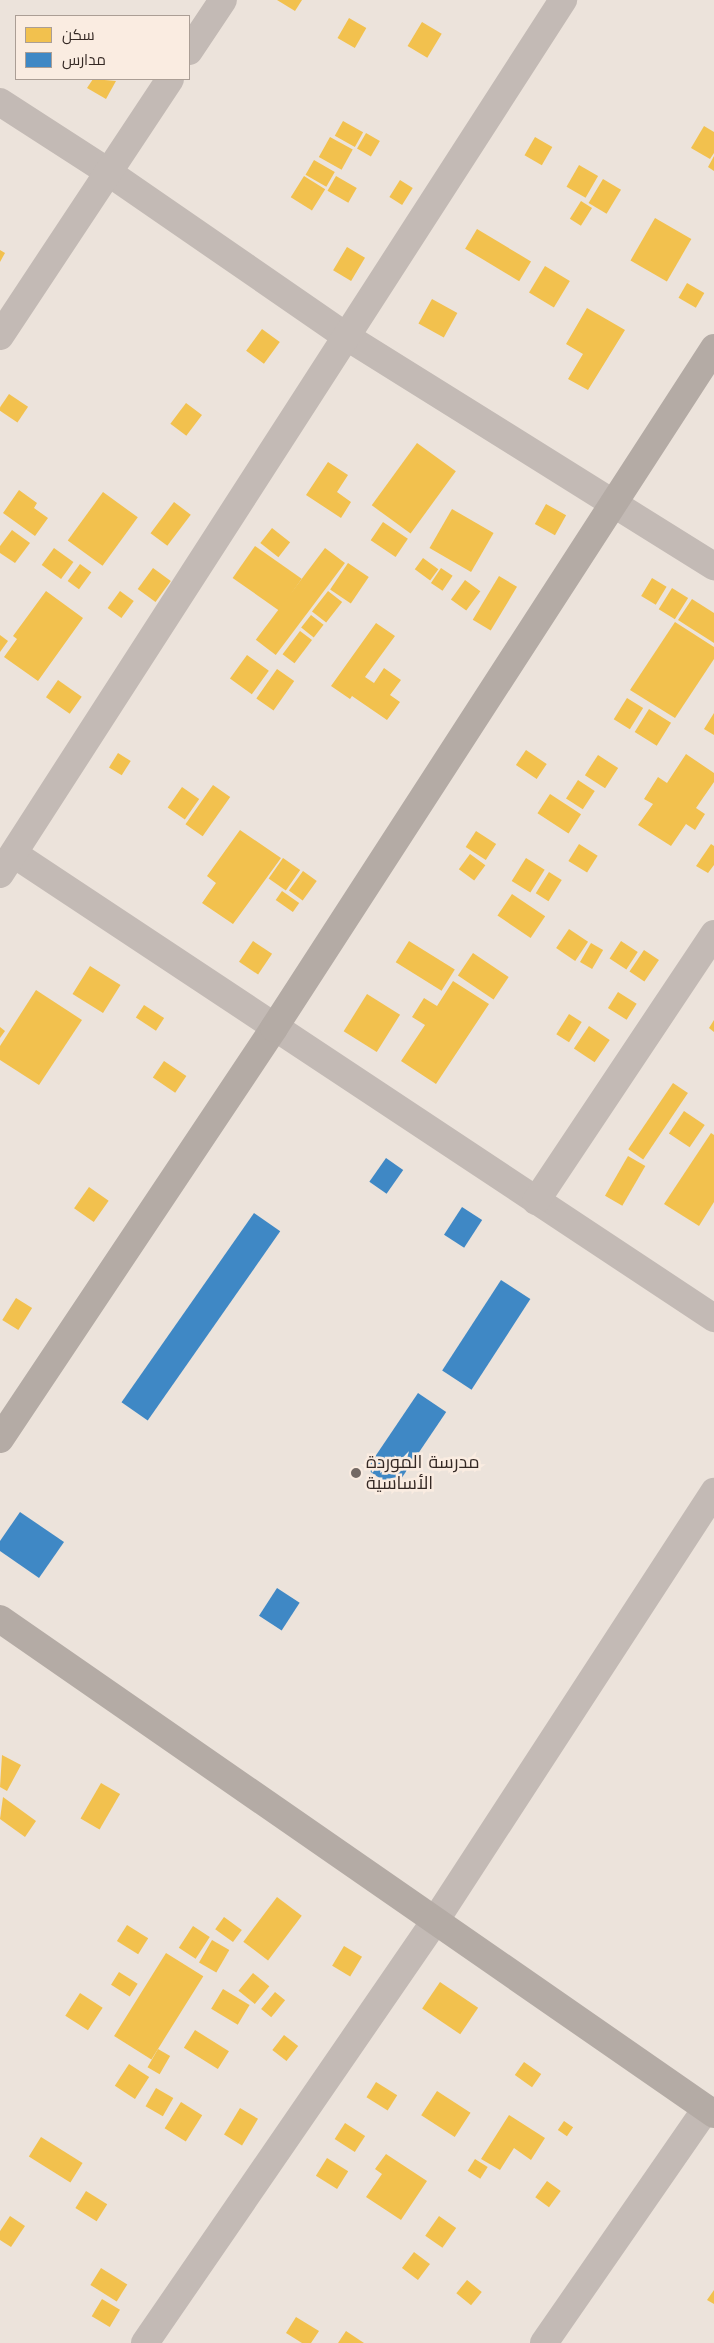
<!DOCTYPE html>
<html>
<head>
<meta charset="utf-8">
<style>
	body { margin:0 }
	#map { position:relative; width:714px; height:2343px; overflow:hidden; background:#ece3db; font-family:"Work Sans",Cairo,sans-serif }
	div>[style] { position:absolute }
	.homes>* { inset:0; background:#f2c14e; transform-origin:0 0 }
	.schools>* { inset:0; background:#3f88c5; transform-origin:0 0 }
	.minor>* { height:28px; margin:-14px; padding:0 14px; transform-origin:14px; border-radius:14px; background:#c3bab5 }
	.secondary>* { height:28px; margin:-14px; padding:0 14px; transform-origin:14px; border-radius:14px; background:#b4aba5 }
	.dots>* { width:14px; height:14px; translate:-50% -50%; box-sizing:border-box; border:2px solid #faece1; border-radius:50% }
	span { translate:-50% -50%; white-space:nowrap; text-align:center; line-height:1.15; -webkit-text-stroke:5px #faece1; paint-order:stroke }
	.poi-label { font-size:18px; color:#342824 }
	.left { translate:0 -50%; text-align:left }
	.legend { position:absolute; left:15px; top:15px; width:175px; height:65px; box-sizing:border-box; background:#faece1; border:1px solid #ab9e95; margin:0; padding:6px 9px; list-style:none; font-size:15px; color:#342824 }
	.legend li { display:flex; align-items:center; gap:10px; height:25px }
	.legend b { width:25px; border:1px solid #ab9e95 }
</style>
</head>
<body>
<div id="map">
	<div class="homes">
		<div style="clip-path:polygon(277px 0,302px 0,295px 11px)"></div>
		<div style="left:349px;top:18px;width:20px;height:23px;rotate:30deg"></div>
		<div style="left:422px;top:22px;width:23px;height:28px;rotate:31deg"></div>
		<div style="clip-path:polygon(93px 79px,116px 81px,106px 99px,87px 88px)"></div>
		<div style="left:343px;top:121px;width:23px;height:17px;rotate:29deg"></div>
		<div style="clip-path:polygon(704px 126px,714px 132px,714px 153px,710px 159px,691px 148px)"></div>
		<div style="left:366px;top:133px;width:16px;height:18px;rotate:30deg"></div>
		<div style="left:330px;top:137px;width:26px;height:23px;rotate:29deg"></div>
		<div style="left:535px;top:137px;width:20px;height:21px;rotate:30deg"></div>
		<div style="clip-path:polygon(714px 156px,714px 171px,708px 167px)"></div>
		<div style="left:314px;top:160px;width:24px;height:17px;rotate:30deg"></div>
		<div style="left:579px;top:165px;width:22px;height:25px;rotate:30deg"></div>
		<div style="left:304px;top:176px;width:25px;height:25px;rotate:32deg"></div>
		<div style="left:336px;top:176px;width:24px;height:17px;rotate:30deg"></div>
		<div style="left:603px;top:179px;width:21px;height:28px;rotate:31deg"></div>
		<div style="left:400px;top:180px;width:15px;height:20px;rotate:32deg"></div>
		<div style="left:581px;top:201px;width:13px;height:21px;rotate:32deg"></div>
		<div style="left:655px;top:218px;width:42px;height:49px;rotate:30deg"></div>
		<div style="left:477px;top:229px;width:63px;height:23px;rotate:31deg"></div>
		<div style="left:347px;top:247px;width:21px;height:27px;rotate:31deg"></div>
		<div style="clip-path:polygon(0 250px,5px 253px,0 262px)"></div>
		<div style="left:545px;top:266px;width:29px;height:31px;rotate:31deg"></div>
		<div style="left:687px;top:283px;width:20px;height:17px;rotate:30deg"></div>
		<div style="left:432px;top:299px;width:29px;height:28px;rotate:29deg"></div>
		<div style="clip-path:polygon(587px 308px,625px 330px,588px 390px,568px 379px,583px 354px,566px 344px)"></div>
		<div style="left:262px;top:329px;width:22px;height:27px;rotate:36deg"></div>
		<div style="left:9px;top:394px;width:23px;height:19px;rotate:34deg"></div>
		<div style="left:186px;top:403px;width:20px;height:26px;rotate:37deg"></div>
		<div style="left:417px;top:443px;width:48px;height:77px;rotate:36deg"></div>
		<div style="clip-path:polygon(328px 462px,348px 475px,337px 492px,351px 502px,341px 518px,306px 495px)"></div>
		<div style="clip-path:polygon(19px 490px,37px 503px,34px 508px,48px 518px,35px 536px,3px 513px)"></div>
		<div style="left:103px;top:492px;width:43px;height:60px;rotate:36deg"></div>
		<div style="left:174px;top:502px;width:21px;height:39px;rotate:37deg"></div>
		<div style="left:546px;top:504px;width:23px;height:23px;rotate:29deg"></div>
		<div style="left:452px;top:509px;width:48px;height:45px;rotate:30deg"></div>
		<div style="left:383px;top:522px;width:30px;height:22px;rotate:34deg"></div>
		<div style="left:272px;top:528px;width:23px;height:19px;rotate:38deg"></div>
		<div style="clip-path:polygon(12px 530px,30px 543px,15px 563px,0 553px,0 546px)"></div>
		<div style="left:255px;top:546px;width:57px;height:39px;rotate:35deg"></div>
		<div style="left:54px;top:548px;width:24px;height:21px;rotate:36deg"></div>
		<div style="left:325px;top:548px;width:25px;height:115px;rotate:37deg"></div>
		<div style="left:423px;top:558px;width:19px;height:14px;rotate:36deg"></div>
		<div style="left:348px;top:563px;width:25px;height:32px;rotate:34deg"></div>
		<div style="left:80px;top:564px;width:14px;height:21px;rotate:36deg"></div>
		<div style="left:153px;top:568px;width:22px;height:26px;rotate:36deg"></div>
		<div style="left:441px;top:568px;width:14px;height:18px;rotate:34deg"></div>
		<div style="left:499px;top:576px;width:21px;height:51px;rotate:31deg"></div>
		<div style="left:652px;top:578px;width:17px;height:21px;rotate:31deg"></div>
		<div style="left:465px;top:580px;width:19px;height:24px;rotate:36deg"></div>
		<div style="left:672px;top:588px;width:19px;height:25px;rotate:32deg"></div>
		<div style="clip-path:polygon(46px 591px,83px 618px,38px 681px,4px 657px,17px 639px,13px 636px)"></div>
		<div style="left:120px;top:591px;width:17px;height:21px;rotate:36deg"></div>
		<div style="left:328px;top:591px;width:18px;height:26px;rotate:38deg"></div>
		<div style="clip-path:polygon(692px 599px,714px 613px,714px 643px,678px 620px)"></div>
		<div style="left:311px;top:615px;width:16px;height:16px;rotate:38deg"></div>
		<div style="clip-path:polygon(675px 622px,714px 647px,714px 659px,675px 718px,630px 690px)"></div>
		<div style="clip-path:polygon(376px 623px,395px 636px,365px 677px,374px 683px,384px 668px,401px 680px,390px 695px,400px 702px,387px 720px,352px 696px,350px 699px,331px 686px)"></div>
		<div style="left:300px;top:631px;width:15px;height:29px;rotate:37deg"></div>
		<div style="clip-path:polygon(0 635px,8px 641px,0 652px)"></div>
		<div style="left:247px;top:655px;width:27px;height:29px;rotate:36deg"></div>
		<div style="left:277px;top:669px;width:21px;height:36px;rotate:35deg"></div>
		<div style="left:58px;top:680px;width:29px;height:21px;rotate:35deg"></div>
		<div style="left:627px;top:698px;width:19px;height:25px;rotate:32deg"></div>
		<div style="left:649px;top:709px;width:26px;height:27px;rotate:32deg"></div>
		<div style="clip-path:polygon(714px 713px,714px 735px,704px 729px)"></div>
		<div style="left:526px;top:750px;width:25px;height:18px;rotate:34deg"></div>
		<div style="left:118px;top:753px;width:15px;height:17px;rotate:32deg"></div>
		<div style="clip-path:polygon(686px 754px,714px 773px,714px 782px,696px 808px,705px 814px,695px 830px,686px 824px,671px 846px,638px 825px,653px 804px,644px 799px,658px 777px,667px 783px)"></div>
		<div style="left:598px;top:755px;width:24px;height:24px;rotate:33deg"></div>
		<div style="left:578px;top:780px;width:20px;height:22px;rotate:33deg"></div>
		<div style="left:213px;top:785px;width:21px;height:48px;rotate:35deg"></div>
		<div style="left:182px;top:787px;width:21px;height:25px;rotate:35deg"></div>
		<div style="left:550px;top:794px;width:37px;height:23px;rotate:33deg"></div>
		<div style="clip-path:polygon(240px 830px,281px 858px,233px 924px,202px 903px,216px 883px,207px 876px)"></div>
		<div style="left:476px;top:831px;width:24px;height:19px;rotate:33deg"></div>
		<div style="left:579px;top:844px;width:22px;height:20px;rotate:32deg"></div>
		<div style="clip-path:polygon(711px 844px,714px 846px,714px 865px,708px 873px,696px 866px)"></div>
		<div style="left:470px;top:854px;width:19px;height:19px;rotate:36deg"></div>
		<div style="left:283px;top:858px;width:21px;height:25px;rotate:35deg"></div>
		<div style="left:526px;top:858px;width:22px;height:27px;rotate:32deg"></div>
		<div style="left:303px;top:871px;width:17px;height:24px;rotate:36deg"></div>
		<div style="left:549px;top:872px;width:15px;height:25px;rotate:32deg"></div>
		<div style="left:282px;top:891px;width:21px;height:11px;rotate:35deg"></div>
		<div style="left:512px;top:894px;width:40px;height:26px;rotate:34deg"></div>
		<div style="left:569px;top:929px;width:23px;height:23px;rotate:34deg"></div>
		<div style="left:253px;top:941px;width:23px;height:25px;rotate:34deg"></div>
		<div style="left:409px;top:941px;width:54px;height:25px;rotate:32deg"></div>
		<div style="left:621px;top:941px;width:20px;height:21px;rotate:33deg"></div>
		<div style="left:591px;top:943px;width:14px;height:22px;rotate:30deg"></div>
		<div style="left:644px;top:950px;width:18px;height:26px;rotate:34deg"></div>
		<div style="left:473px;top:953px;width:43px;height:27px;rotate:34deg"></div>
		<div style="left:90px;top:966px;width:36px;height:33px;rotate:32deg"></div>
		<div style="clip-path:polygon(453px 981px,489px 1004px,436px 1084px,401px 1061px,425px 1025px,412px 1017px,424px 998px,437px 1006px)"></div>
		<div style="clip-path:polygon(36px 990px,82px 1020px,39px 1085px,0 1060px,0 1046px)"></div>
		<div style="left:618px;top:992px;width:22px;height:19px;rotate:32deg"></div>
		<div style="left:367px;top:994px;width:39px;height:44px;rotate:32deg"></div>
		<div style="left:144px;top:1005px;width:24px;height:15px;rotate:33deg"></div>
		<div style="left:569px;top:1014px;width:15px;height:24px;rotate:32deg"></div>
		<div style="clip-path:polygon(714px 1020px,714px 1032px,709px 1028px)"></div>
		<div style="left:589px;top:1026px;width:25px;height:27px;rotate:34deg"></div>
		<div style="clip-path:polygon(0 1027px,5px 1031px,0 1038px)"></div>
		<div style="left:164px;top:1061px;width:27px;height:20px;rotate:34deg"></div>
		<div style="left:673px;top:1083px;width:18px;height:80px;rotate:34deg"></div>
		<div style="left:684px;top:1111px;width:25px;height:27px;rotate:34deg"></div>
		<div style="clip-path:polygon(711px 1133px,714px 1135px,714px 1202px,699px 1226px,664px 1204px)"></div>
		<div style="left:628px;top:1156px;width:20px;height:46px;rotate:30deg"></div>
		<div style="left:89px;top:1187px;width:24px;height:26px;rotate:35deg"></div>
		<div style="left:16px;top:1298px;width:19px;height:26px;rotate:32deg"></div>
		<div style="clip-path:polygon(2px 1755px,21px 1765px,7px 1791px,0 1787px)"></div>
		<div style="left:101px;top:1783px;width:22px;height:41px;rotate:30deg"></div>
		<div style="clip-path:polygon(3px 1797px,36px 1821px,25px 1837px,0 1819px)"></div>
		<div style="left:277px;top:1897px;width:31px;height:56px;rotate:37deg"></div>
		<div style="left:224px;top:1917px;width:22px;height:15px;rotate:36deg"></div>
		<div style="left:127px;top:1925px;width:25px;height:19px;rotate:32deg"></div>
		<div style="left:193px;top:1926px;width:20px;height:26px;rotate:33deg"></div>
		<div style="left:212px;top:1940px;width:20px;height:26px;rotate:30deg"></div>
		<div style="left:344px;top:1946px;width:21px;height:23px;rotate:31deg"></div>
		<div style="left:166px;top:1953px;width:44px;height:98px;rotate:32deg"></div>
		<div style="left:119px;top:1972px;width:22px;height:15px;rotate:32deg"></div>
		<div style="left:253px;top:1973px;width:21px;height:23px;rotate:39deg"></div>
		<div style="left:440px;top:1982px;width:46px;height:32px;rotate:34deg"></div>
		<div style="left:223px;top:1989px;width:31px;height:23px;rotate:31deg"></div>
		<div style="left:275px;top:1992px;width:13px;height:22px;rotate:39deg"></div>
		<div style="left:80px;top:1993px;width:27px;height:27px;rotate:33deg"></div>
		<div style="left:195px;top:2030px;width:40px;height:21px;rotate:32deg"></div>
		<div style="left:284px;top:2035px;width:18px;height:19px;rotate:38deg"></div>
		<div style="left:158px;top:2049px;width:14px;height:21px;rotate:30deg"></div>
		<div style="left:524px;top:2062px;width:21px;height:16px;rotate:35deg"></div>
		<div style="left:129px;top:2064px;width:24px;height:26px;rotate:33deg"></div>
		<div style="left:376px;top:2082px;width:25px;height:18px;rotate:32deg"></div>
		<div style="left:156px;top:2088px;width:20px;height:21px;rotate:30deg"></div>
		<div style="left:437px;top:2091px;width:40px;height:29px;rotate:33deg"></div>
		<div style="left:181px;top:2102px;width:25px;height:31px;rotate:32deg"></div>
		<div style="left:240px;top:2108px;width:21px;height:31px;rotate:31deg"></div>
		<div style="clip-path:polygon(509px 2115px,545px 2138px,531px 2160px,514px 2148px,500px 2170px,481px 2159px)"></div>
		<div style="left:564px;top:2121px;width:11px;height:11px;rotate:34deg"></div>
		<div style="left:345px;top:2123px;width:24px;height:19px;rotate:33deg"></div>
		<div style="left:41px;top:2137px;width:49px;height:23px;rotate:32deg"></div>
		<div style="clip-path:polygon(386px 2154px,427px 2181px,401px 2220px,366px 2197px,382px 2174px,375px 2169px)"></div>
		<div style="left:327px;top:2158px;width:25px;height:21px;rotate:32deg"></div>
		<div style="left:475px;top:2159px;width:15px;height:14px;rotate:32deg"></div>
		<div style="left:547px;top:2181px;width:17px;height:20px;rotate:36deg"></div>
		<div style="left:86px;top:2191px;width:25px;height:20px;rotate:32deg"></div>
		<div style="clip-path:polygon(10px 2216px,25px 2226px,11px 2247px,0 2240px,0 2231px)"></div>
		<div style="left:439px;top:2216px;width:21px;height:24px;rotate:35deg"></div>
		<div style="left:414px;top:2252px;width:20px;height:20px;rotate:37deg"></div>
		<div style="left:101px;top:2268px;width:31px;height:20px;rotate:32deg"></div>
		<div style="left:467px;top:2280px;width:19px;height:17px;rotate:39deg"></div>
		<div style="clip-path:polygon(714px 2290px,714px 2304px,707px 2300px)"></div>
		<div style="left:102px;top:2299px;width:21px;height:20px;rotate:31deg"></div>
		<div style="clip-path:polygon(296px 2317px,319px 2331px,311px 2343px,302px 2343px,286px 2333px)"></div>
		<div style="clip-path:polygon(346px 2331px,364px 2343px,338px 2343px)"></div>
	</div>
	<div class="schools">
		<div style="left:386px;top:1158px;width:21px;height:29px;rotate:35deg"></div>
		<div style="left:462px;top:1207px;width:24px;height:33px;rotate:33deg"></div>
		<div style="left:254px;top:1213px;width:32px;height:231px;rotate:35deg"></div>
		<div style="left:501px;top:1280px;width:35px;height:108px;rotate:33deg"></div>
		<div style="left:418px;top:1393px;width:34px;height:92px;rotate:34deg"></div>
		<div style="clip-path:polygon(20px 1512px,64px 1542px,39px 1578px,0 1551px,0 1541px)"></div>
		<div style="left:277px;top:1588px;width:27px;height:33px;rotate:33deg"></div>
	</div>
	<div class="minor">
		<div style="left:189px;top:51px;width:61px;rotate:-56.3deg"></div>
		<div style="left:0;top:102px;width:129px;rotate:32.9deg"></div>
		<div style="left:108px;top:172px;width:290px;rotate:34.6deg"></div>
		<div style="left:347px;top:337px;width:433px;rotate:32deg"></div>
		<div style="left:0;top:336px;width:308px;rotate:-56.5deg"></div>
		<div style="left:14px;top:854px;width:840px;rotate:33.54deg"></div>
		<div style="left:0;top:874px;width:1040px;rotate:-57.21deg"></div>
		<div style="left:536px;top:1201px;width:321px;rotate:-56.3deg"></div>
		<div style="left:145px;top:2343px;width:512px;rotate:-55.5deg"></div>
		<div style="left:435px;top:1921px;width:512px;rotate:-56.96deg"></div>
		<div style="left:544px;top:2343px;width:285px;rotate:-55.3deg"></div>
	</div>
	<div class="secondary">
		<div style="left:0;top:1439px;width:494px;rotate:-56.3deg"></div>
		<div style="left:274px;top:1028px;width:810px;rotate:-57.09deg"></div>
		<div style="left:0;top:1619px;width:869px;rotate:34.73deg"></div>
	</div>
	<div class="dots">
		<div style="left:356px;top:1473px;background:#746964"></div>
	</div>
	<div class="poi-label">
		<span class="left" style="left:366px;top:1473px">مدرسة الموردة<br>الأساسية</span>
	</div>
	<ul class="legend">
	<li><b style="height:14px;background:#f2c14e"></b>سكن</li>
	<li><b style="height:14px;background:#3f88c5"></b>مدارس</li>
	</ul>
</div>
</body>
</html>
